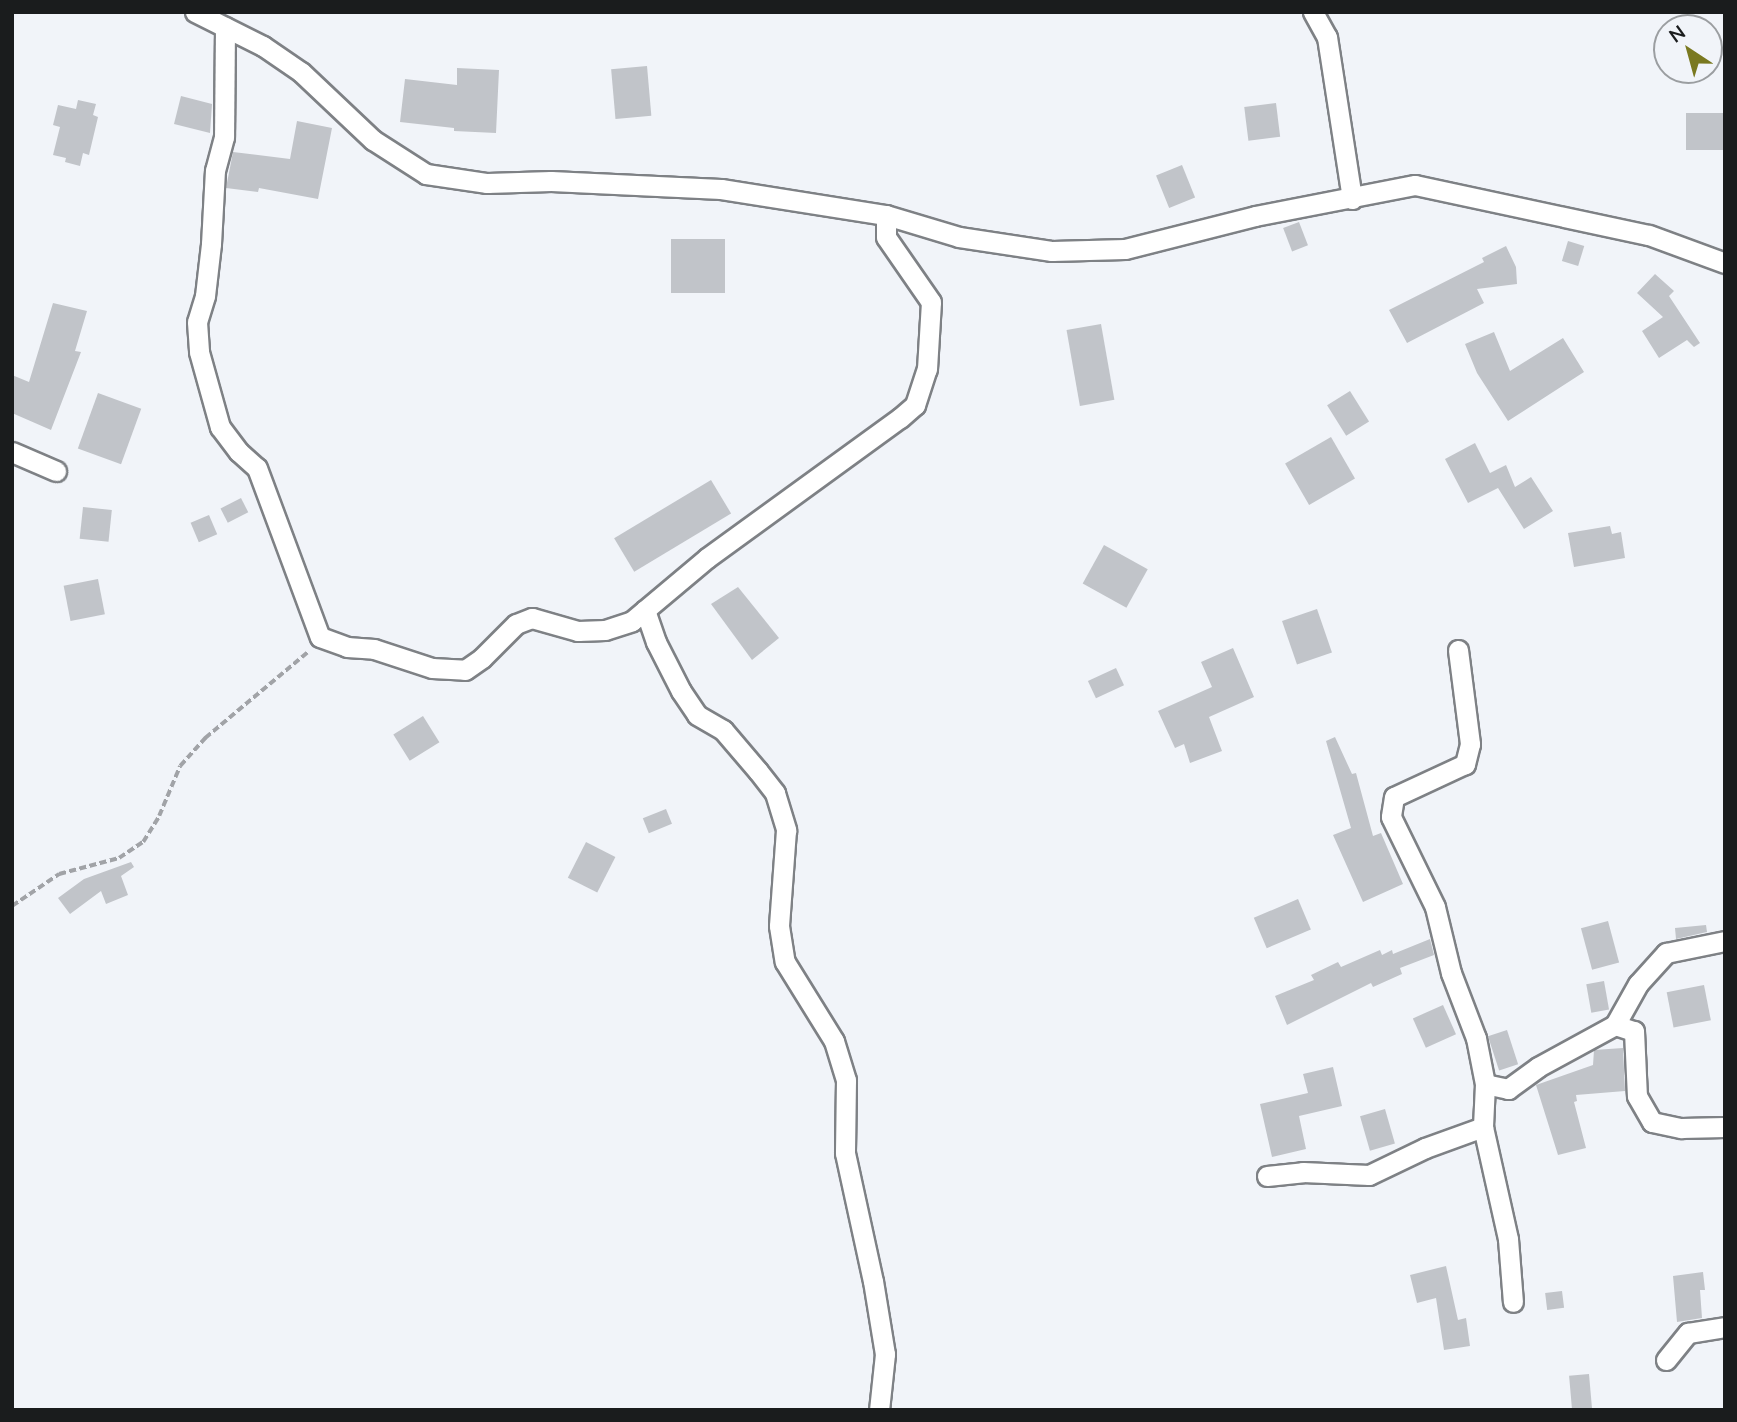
<!DOCTYPE html>
<html>
<head>
<meta charset="utf-8">
<style>
	body { margin:0 }
	#map { position:relative; width:1737px; height:1422px; overflow:hidden; background:#f1f4f9; font-family:Mulish,sans-serif }
	div>[style] { position:absolute }
	.building>* { inset:0; background:#c1c4c9; transform-origin:0 0 }
	.path>* { height:3.5px; margin-top:-1.75px; transform-origin:0; background:repeating-linear-gradient(90deg,#a1a3a7 0 7px,transparent 0 10.5px) }
	.roads { filter:drop-shadow(2px 0 #7e8185) drop-shadow(-2px 0 #7e8185) drop-shadow(0 2px #7e8185) drop-shadow(0 -2px #7e8185) }
	.minor>* { height:19px; margin:-9.5px; padding:0 9.5px; transform-origin:9.5px; border-radius:9.5px; background:#fff }
	span { translate:-50% -50%; white-space:nowrap; text-align:center; line-height:1.15; -webkit-text-stroke:5px #f1f4f9; paint-order:stroke }
	.frame { position:absolute; inset:0; border:14px solid #1a1c1d; pointer-events:none }
	.north { position:absolute; left:1653px; top:14px; width:70px; height:70px; box-sizing:border-box; background:#f1f4f9; border:2px solid #9b9ea1; border-radius:50%; rotate:324deg; font-size:19px; font-weight:700; line-height:28px; text-align:center; color:#1a1c1d }
	.north::after { content:''; display:block; margin:auto; width:24px; height:32px; background:#7a7920; clip-path:polygon(50% 0,100% 100%,50% 72%,0 100%) }
</style>
</head>
<body>
<div id="map">
	<div class="building">
		<div style="left:647px;top:66px;width:50px;height:36px;rotate:85deg"></div>
		<div style="clip-path:polygon(457px 68px,499px 70px,496px 133px,454px 131px,454px 128px,400px 122px,405px 79px,457px 85px)"></div>
		<div style="clip-path:polygon(181px 96px,212px 104px,210px 133px,174px 124px)"></div>
		<div style="clip-path:polygon(78px 100px,96px 104px,93px 115px,98px 117px,89px 155px,83px 153px,80px 166px,65px 162px,66px 158px,53px 155px,60px 127px,53px 125px,58px 105px,76px 109px)"></div>
		<div style="left:1276px;top:103px;width:34px;height:32px;rotate:83deg"></div>
		<div style="left:1725px;top:113px;width:37px;height:39px;rotate:90deg"></div>
		<div style="clip-path:polygon(297px 121px,332px 128px,318px 199px,259px 188px,258px 192px,226px 188px,233px 152px,290px 159px)"></div>
		<div style="left:1182px;top:165px;width:35px;height:28px;rotate:68deg"></div>
		<div style="left:1299px;top:222px;width:25px;height:17px;rotate:69deg"></div>
		<div style="left:671px;top:239px;width:54px;height:54px"></div>
		<div style="left:1568px;top:241px;width:17px;height:21px;rotate:17deg"></div>
		<div style="clip-path:polygon(1506px 246px,1516px 267px,1517px 284px,1477px 289px,1484px 303px,1407px 343px,1389px 310px,1484px 262px,1482px 258px)"></div>
		<div style="clip-path:polygon(1655px 274px,1674px 291px,1669px 296px,1700px 343px,1694px 347px,1687px 340px,1659px 358px,1642px 331px,1663px 317px,1637px 293px)"></div>
		<div style="clip-path:polygon(53px 303px,87px 311px,75px 351px,81px 352px,51px 430px,12px 413px,12px 375px,29px 382px)"></div>
		<div style="left:1101px;top:324px;width:77px;height:35px;rotate:80deg"></div>
		<div style="clip-path:polygon(1494px 332px,1510px 371px,1563px 338px,1584px 372px,1508px 421px,1477px 373px,1465px 344px)"></div>
		<div style="left:1350px;top:391px;width:36px;height:27px;rotate:58deg"></div>
		<div style="left:98px;top:393px;width:46px;height:59px;rotate:20deg"></div>
		<div style="left:1331px;top:437px;width:48px;height:53px;rotate:60deg"></div>
		<div style="clip-path:polygon(1475px 443px,1490px 473px,1506px 465px,1515px 487px,1531px 477px,1553px 511px,1524px 529px,1498px 488px,1468px 503px,1445px 459px)"></div>
		<div style="left:711px;top:480px;width:39px;height:113px;rotate:59deg"></div>
		<div style="left:241px;top:498px;width:16px;height:23px;rotate:63deg"></div>
		<div style="left:83px;top:507px;width:29px;height:32px;rotate:6deg"></div>
		<div style="left:209px;top:515px;width:21px;height:20px;rotate:67deg"></div>
		<div style="clip-path:polygon(1610px 526px,1612px 534px,1621px 532px,1625px 558px,1574px 567px,1568px 533px)"></div>
		<div style="left:1104px;top:545px;width:50px;height:44px;rotate:29deg"></div>
		<div style="left:98px;top:579px;width:36px;height:35px;rotate:79deg"></div>
		<div style="clip-path:polygon(738px 587px,779px 638px,752px 660px,711px 604px)"></div>
		<div style="left:1317px;top:609px;width:46px;height:37px;rotate:71deg"></div>
		<div style="clip-path:polygon(1233px 648px,1254px 697px,1209px 717px,1222px 751px,1190px 763px,1184px 744px,1175px 748px,1158px 711px,1212px 687px,1201px 662px)"></div>
		<div style="left:1116px;top:668px;width:19px;height:31px;rotate:65deg"></div>
		<div style="left:423px;top:716px;width:31px;height:35px;rotate:58deg"></div>
		<div style="clip-path:polygon(1335px 737px,1352px 774px,1356px 773px,1373px 836px,1381px 833px,1403px 884px,1363px 902px,1333px 835px,1351px 828px,1326px 741px)"></div>
		<div style="left:666px;top:809px;width:16px;height:25px;rotate:68deg"></div>
		<div style="left:586px;top:842px;width:33px;height:40px;rotate:27deg"></div>
		<div style="clip-path:polygon(131px 862px,134px 867px,121px 876px,128px 895px,106px 904px,101px 891px,70px 914px,58px 898px,84px 879px)"></div>
		<div style="left:1298px;top:899px;width:33px;height:48px;rotate:67deg"></div>
		<div style="left:1608px;top:921px;width:43px;height:28px;rotate:75deg"></div>
		<div style="clip-path:polygon(1706px 925px,1707px 932px,1676px 939px,1675px 928px)"></div>
		<div style="clip-path:polygon(1430px 939px,1434px 955px,1400px 968px,1402px 974px,1373px 987px,1371px 983px,1287px 1025px,1275px 996px,1314px 980px,1311px 975px,1338px 962px,1341px 967px,1380px 950px,1382px 955px,1392px 950px,1393px 954px)"></div>
		<div style="left:1604px;top:981px;width:29px;height:18px;rotate:80deg"></div>
		<div style="left:1704px;top:985px;width:36px;height:38px;rotate:79deg"></div>
		<div style="left:1443px;top:1005px;width:32px;height:33px;rotate:66deg"></div>
		<div style="left:1507px;top:1030px;width:36px;height:20px;rotate:72deg"></div>
		<div style="clip-path:polygon(1623px 1048px,1625px 1091px,1576px 1095px,1577px 1101px,1574px 1102px,1586px 1148px,1558px 1155px,1536px 1085px,1593px 1065px,1594px 1050px)"></div>
		<div style="clip-path:polygon(1333px 1067px,1342px 1106px,1299px 1116px,1306px 1149px,1272px 1157px,1260px 1104px,1308px 1093px,1303px 1074px)"></div>
		<div style="left:1385px;top:1109px;width:36px;height:26px;rotate:74deg"></div>
		<div style="clip-path:polygon(1446px 1266px,1458px 1320px,1466px 1318px,1470px 1346px,1444px 1350px,1436px 1298px,1417px 1303px,1410px 1275px)"></div>
		<div style="clip-path:polygon(1703px 1272px,1705px 1290px,1700px 1290px,1702px 1318px,1677px 1322px,1673px 1276px)"></div>
		<div style="left:1562px;top:1291px;width:17px;height:17px;rotate:83deg"></div>
		<div style="left:1589px;top:1374px;width:36px;height:20px;rotate:85deg"></div>
	</div>
	<div class="path">
		<div style="left:12px;top:906px;width:57px;rotate:-34.2deg"></div>
		<div style="left:59px;top:874px;width:62px;rotate:-14.9deg"></div>
		<div style="left:119px;top:858px;width:29px;rotate:-34deg"></div>
		<div style="left:143px;top:842px;width:31px;rotate:-58deg"></div>
		<div style="left:159px;top:816px;width:54px;rotate:-67.2deg"></div>
		<div style="left:180px;top:766px;width:38px;rotate:-48deg"></div>
		<div style="left:205px;top:738px;width:134px;rotate:-39.9deg"></div>
	</div>
	<div class="roads">
		<div class="minor">
			<div style="left:195px;top:12px;width:76px;rotate:26.6deg"></div>
			<div style="left:263px;top:46px;width:46px;rotate:34.4deg"></div>
			<div style="left:301px;top:72px;width:99px;rotate:43.4deg"></div>
			<div style="left:373px;top:140px;width:63px;rotate:32.7deg"></div>
			<div style="left:426px;top:174px;width:62px;rotate:8.4deg"></div>
			<div style="left:487px;top:183px;width:64px;rotate:-1.8deg"></div>
			<div style="left:551px;top:181px;width:170px;rotate:2.7deg"></div>
			<div style="left:721px;top:189px;width:167px;rotate:9deg"></div>
			<div style="left:886px;top:215px;width:76px;rotate:16.8deg"></div>
			<div style="left:959px;top:237px;width:94px;rotate:8.6deg"></div>
			<div style="left:1052px;top:251px;width:73px;rotate:-1.6deg"></div>
			<div style="left:1125px;top:249px;width:134px;rotate:-14.2deg"></div>
			<div style="left:1255px;top:216px;width:163px;rotate:-11deg"></div>
			<div style="left:1415px;top:185px;width:239px;rotate:12.1deg"></div>
			<div style="left:1649px;top:235px;width:81px;rotate:20.2deg"></div>
			<div style="left:1313px;top:12px;width:29px;rotate:61deg"></div>
			<div style="left:1327px;top:37px;width:164px;rotate:81.2deg"></div>
			<div style="left:225px;top:27px;width:110px;rotate:90.5deg"></div>
			<div style="left:224px;top:137px;width:34px;rotate:105deg"></div>
			<div style="left:215px;top:170px;width:74px;rotate:93.1deg"></div>
			<div style="left:211px;top:244px;width:52px;rotate:96.6deg"></div>
			<div style="left:205px;top:296px;width:27px;rotate:107deg"></div>
			<div style="left:197px;top:322px;width:30px;rotate:86deg"></div>
			<div style="left:199px;top:352px;width:78px;rotate:74.4deg"></div>
			<div style="left:220px;top:427px;width:31px;rotate:53deg"></div>
			<div style="left:239px;top:452px;width:24px;rotate:42deg"></div>
			<div style="left:257px;top:468px;width:180px;rotate:69.6deg"></div>
			<div style="left:320px;top:637px;width:29px;rotate:20deg"></div>
			<div style="left:347px;top:647px;width:27px;rotate:4deg"></div>
			<div style="left:374px;top:649px;width:61px;rotate:18.1deg"></div>
			<div style="left:432px;top:668px;width:33px;rotate:3deg"></div>
			<div style="left:465px;top:670px;width:21px;rotate:-35deg"></div>
			<div style="left:482px;top:658px;width:48px;rotate:-45deg"></div>
			<div style="left:516px;top:624px;width:17px;rotate:-21deg"></div>
			<div style="left:532px;top:618px;width:48px;rotate:15.8deg"></div>
			<div style="left:578px;top:631px;width:27px;rotate:-2deg"></div>
			<div style="left:605px;top:630px;width:28px;rotate:-18deg"></div>
			<div style="left:632px;top:621px;width:98px;rotate:-40deg"></div>
			<div style="left:707px;top:558px;width:238px;rotate:-36deg"></div>
			<div style="left:900px;top:418px;width:20px;rotate:-41deg"></div>
			<div style="left:915px;top:405px;width:38px;rotate:-72deg"></div>
			<div style="left:927px;top:369px;width:67px;rotate:-86.6deg"></div>
			<div style="left:931px;top:302px;width:79px;rotate:-124.7deg"></div>
			<div style="left:886px;top:237px;width:22px;rotate:-90deg"></div>
			<div style="left:12px;top:452px;width:48px;rotate:23.4deg"></div>
			<div style="left:645px;top:610px;width:34px;rotate:71deg"></div>
			<div style="left:656px;top:642px;width:55px;rotate:63deg"></div>
			<div style="left:681px;top:691px;width:29px;rotate:56deg"></div>
			<div style="left:697px;top:715px;width:30px;rotate:30deg"></div>
			<div style="left:723px;top:730px;width:54px;rotate:49.5deg"></div>
			<div style="left:758px;top:771px;width:28px;rotate:52deg"></div>
			<div style="left:775px;top:793px;width:39px;rotate:73deg"></div>
			<div style="left:786px;top:830px;width:96px;rotate:94.2deg"></div>
			<div style="left:779px;top:926px;width:36px;rotate:81deg"></div>
			<div style="left:785px;top:962px;width:93px;rotate:58.2deg"></div>
			<div style="left:834px;top:1041px;width:41px;rotate:72.9deg"></div>
			<div style="left:846px;top:1080px;width:73px;rotate:90.8deg"></div>
			<div style="left:845px;top:1153px;width:131px;rotate:77.7deg"></div>
			<div style="left:873px;top:1281px;width:74px;rotate:80.7deg"></div>
			<div style="left:885px;top:1354px;width:56px;rotate:96.1deg"></div>
			<div style="left:1458px;top:650px;width:95px;rotate:82.7deg"></div>
			<div style="left:1470px;top:744px;width:21px;rotate:104deg"></div>
			<div style="left:1465px;top:764px;width:78px;rotate:155.1deg"></div>
			<div style="left:1394px;top:797px;width:20px;rotate:99deg"></div>
			<div style="left:1391px;top:817px;width:100px;rotate:63.9deg"></div>
			<div style="left:1435px;top:907px;width:68px;rotate:76.4deg"></div>
			<div style="left:1451px;top:973px;width:70px;rotate:69deg"></div>
			<div style="left:1476px;top:1038px;width:47px;rotate:78.9deg"></div>
			<div style="left:1485px;top:1084px;width:43px;rotate:92.7deg"></div>
			<div style="left:1483px;top:1127px;width:115px;rotate:77.4deg"></div>
			<div style="left:1508px;top:1239px;width:63px;rotate:85.5deg"></div>
			<div style="left:1615px;top:1025px;width:47px;rotate:-60.7deg"></div>
			<div style="left:1638px;top:984px;width:42px;rotate:-47.9deg"></div>
			<div style="left:1666px;top:953px;width:60px;rotate:-11.5deg"></div>
			<div style="left:1485px;top:1084px;width:24px;rotate:12deg"></div>
			<div style="left:1508px;top:1089px;width:37px;rotate:-36deg"></div>
			<div style="left:1538px;top:1067px;width:88px;rotate:-28.6deg"></div>
			<div style="left:1615px;top:1025px;width:20px;rotate:18deg"></div>
			<div style="left:1634px;top:1031px;width:65px;rotate:87.4deg"></div>
			<div style="left:1637px;top:1096px;width:30px;rotate:60deg"></div>
			<div style="left:1652px;top:1122px;width:30px;rotate:12deg"></div>
			<div style="left:1681px;top:1128px;width:44px;rotate:-1.3deg"></div>
			<div style="left:1267px;top:1176px;width:36px;rotate:-6deg"></div>
			<div style="left:1303px;top:1172px;width:66px;rotate:2.6deg"></div>
			<div style="left:1369px;top:1175px;width:62px;rotate:-25.7deg"></div>
			<div style="left:1425px;top:1148px;width:62px;rotate:-19.9deg"></div>
			<div style="left:1666px;top:1360px;width:35px;rotate:-51deg"></div>
			<div style="left:1688px;top:1333px;width:37px;rotate:-9deg"></div>
		</div>
	</div>
	<div class="frame"></div>
	<div class="north">N</div>
</div>
</body>
</html>
